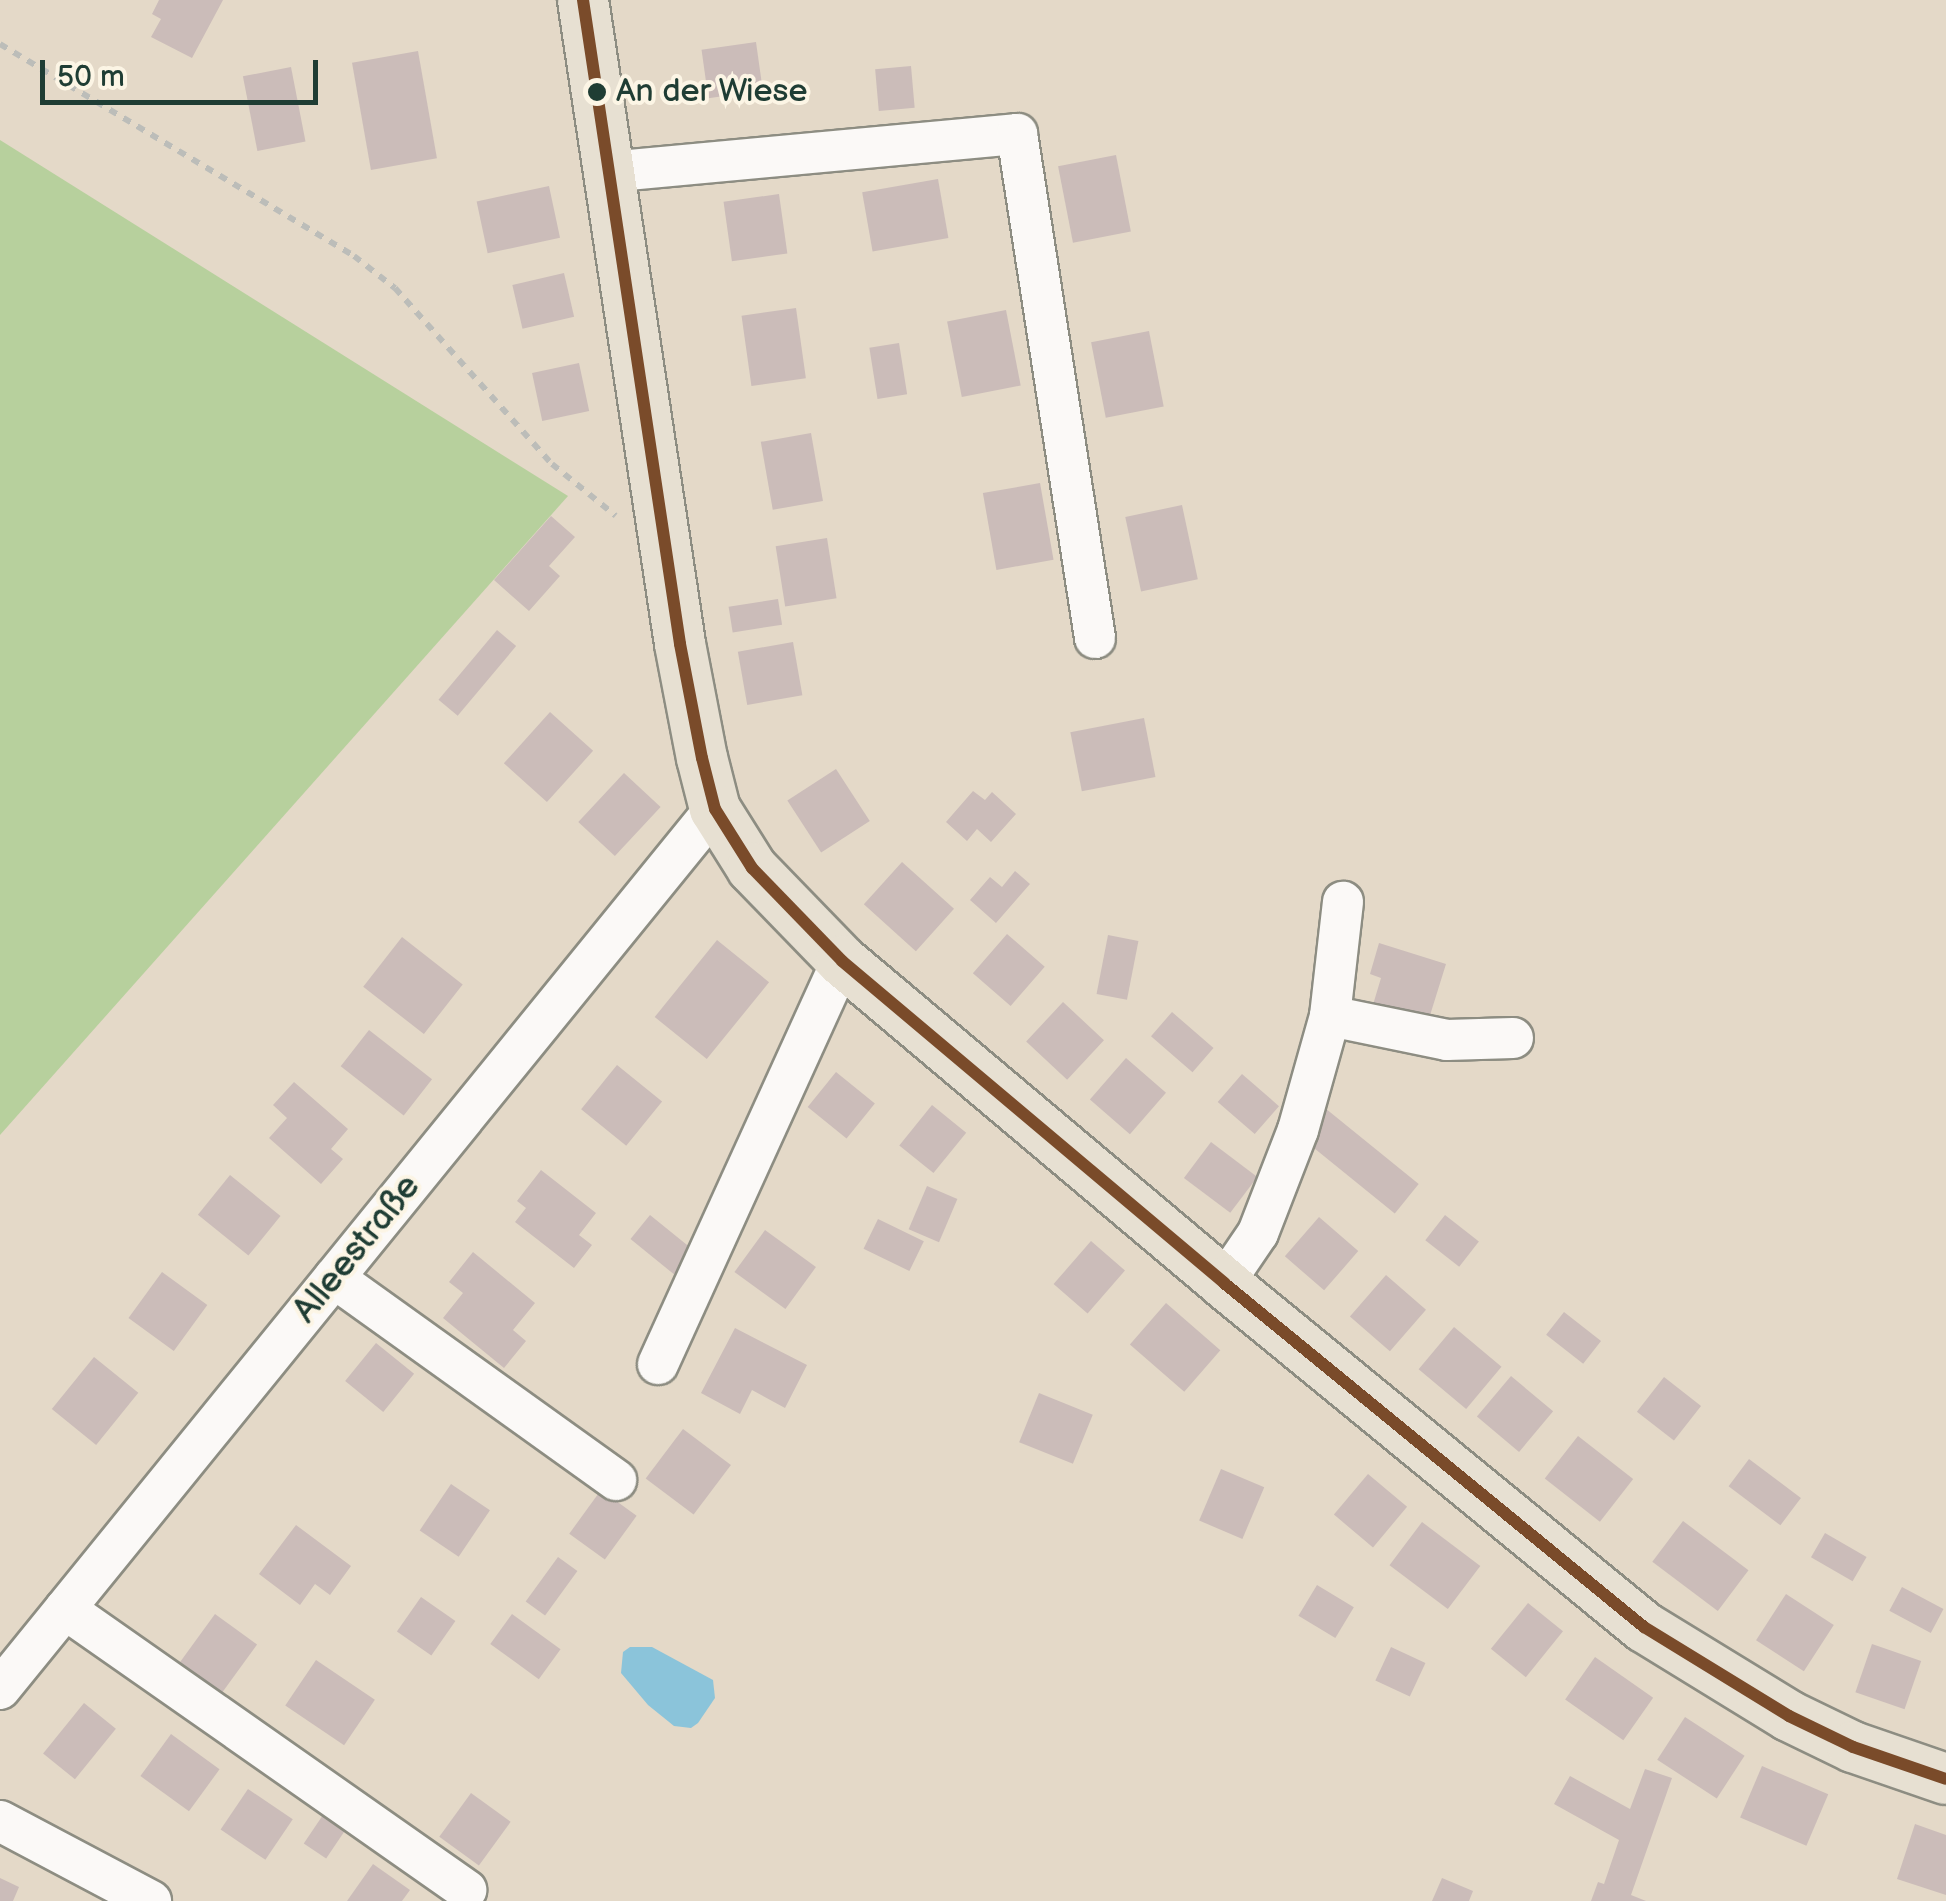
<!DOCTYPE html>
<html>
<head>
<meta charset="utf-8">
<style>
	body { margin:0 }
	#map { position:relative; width:1946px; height:1901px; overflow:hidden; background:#e4d9c8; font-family:"Balsamiq Sans",sans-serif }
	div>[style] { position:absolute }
	.green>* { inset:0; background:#b7d09d }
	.water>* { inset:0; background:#8bc4da }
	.building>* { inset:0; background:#cbbcb9; transform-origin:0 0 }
	.path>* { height:6px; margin-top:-3px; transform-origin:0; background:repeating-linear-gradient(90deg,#bcbdb9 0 8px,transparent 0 16px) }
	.roads { filter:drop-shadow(2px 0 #8d8d82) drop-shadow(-2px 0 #8d8d82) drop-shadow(0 2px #8d8d82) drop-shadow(0 -2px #8d8d82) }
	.minor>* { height:40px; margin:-20px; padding:0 20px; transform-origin:20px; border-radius:20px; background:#fbf9f7 }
	.major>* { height:50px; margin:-25px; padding:0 25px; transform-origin:25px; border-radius:25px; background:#e7e0d2 }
	.bus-1>* { height:12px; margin:-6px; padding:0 6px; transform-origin:6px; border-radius:6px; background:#7a4b2a }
	.dots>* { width:28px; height:28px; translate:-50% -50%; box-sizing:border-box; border:5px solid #fcf5e5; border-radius:50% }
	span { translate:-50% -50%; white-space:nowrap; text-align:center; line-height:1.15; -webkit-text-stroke:8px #fcf5e5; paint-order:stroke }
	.bus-label { font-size:32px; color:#1f3d34 }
	.left { translate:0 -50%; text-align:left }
	.street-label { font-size:35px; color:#1f3d34 }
	.scale { position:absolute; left:40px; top:60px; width:278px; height:45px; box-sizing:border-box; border:5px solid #1f3d34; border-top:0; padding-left:12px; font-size:30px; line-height:35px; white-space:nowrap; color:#1f3d34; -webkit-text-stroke:8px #fcf5e5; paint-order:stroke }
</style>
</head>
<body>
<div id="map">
	<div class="green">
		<div style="clip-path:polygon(0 140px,568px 496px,0 1135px)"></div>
	</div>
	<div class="water">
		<div style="clip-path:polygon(630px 1647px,652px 1647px,713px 1680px,715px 1698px,698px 1723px,691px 1728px,674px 1726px,648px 1705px,621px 1673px,623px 1652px)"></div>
	</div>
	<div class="building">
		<div style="clip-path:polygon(159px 0,223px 0,192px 58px,151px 37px,161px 19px,152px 14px)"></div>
		<div style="left:756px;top:42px;width:49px;height:55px;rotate:82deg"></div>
		<div style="left:418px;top:51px;width:109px;height:67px;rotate:80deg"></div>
		<div style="left:911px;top:66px;width:42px;height:36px;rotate:85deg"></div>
		<div style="left:291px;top:67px;width:76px;height:49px;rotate:79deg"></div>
		<div style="left:1116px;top:155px;width:78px;height:59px;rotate:79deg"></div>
		<div style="left:938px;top:179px;width:60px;height:77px;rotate:80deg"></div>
		<div style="left:549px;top:186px;width:53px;height:74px;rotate:78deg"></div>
		<div style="left:779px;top:194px;width:60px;height:56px;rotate:82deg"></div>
		<div style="left:564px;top:273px;width:45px;height:53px;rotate:77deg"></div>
		<div style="left:796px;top:308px;width:71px;height:55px;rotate:82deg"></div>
		<div style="left:1006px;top:310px;width:77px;height:60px;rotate:79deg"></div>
		<div style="left:1149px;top:331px;width:77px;height:59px;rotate:79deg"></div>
		<div style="left:899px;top:343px;width:52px;height:30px;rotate:81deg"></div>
		<div style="left:579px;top:363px;width:49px;height:48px;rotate:78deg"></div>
		<div style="left:811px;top:433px;width:69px;height:51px;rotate:80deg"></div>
		<div style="left:1040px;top:483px;width:78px;height:58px;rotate:80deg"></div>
		<div style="left:1182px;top:505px;width:76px;height:58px;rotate:78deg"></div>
		<div style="clip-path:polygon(551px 516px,575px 537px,549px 566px,560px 576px,529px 611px,494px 580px)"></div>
		<div style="left:827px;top:538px;width:61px;height:52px;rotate:81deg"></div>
		<div style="left:778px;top:599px;width:26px;height:50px;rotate:81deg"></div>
		<div style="left:497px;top:630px;width:25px;height:91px;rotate:40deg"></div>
		<div style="left:793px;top:642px;width:54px;height:56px;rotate:80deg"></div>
		<div style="left:550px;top:712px;width:58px;height:69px;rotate:42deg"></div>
		<div style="left:1144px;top:718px;width:60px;height:75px;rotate:79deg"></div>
		<div style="left:836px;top:769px;width:62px;height:58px;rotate:57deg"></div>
		<div style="left:624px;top:773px;width:50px;height:67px;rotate:43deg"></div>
		<div style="clip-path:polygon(973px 791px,985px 800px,992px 792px,1016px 814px,991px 842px,977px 829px,967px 841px,946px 822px)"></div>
		<div style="left:902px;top:862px;width:70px;height:57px;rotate:42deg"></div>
		<div style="clip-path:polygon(1015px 871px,1030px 884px,996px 923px,970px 900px,990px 877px,1002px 887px)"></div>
		<div style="left:1007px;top:934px;width:50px;height:52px;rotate:41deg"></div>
		<div style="left:1108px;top:935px;width:31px;height:60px;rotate:11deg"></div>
		<div style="left:402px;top:937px;width:77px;height:63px;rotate:38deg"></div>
		<div style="left:717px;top:940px;width:67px;height:99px;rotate:39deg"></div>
		<div style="clip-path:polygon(1379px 943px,1446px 964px,1427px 1025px,1372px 1008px,1381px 978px,1370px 974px)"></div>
		<div style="left:1063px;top:1002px;width:56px;height:54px;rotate:43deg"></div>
		<div style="left:1172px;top:1012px;width:55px;height:32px;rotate:41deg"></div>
		<div style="left:369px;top:1030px;width:80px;height:46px;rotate:38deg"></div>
		<div style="left:1126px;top:1058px;width:53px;height:55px;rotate:41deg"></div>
		<div style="left:617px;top:1065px;width:58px;height:57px;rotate:39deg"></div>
		<div style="left:836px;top:1072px;width:50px;height:45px;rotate:39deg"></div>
		<div style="left:1242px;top:1074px;width:49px;height:37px;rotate:41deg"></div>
		<div style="clip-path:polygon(294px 1082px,348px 1129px,331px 1149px,343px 1159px,321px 1184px,269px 1138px,287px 1118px,273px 1105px)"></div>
		<div style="left:1320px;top:1104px;width:127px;height:38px;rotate:39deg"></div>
		<div style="left:932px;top:1105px;width:44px;height:52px;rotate:39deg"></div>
		<div style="left:1211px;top:1142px;width:58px;height:45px;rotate:37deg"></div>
		<div style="clip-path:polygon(541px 1170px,596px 1213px,579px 1235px,592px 1245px,574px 1268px,515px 1222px,526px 1208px,517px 1201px)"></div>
		<div style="left:230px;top:1175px;width:65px;height:51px;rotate:39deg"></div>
		<div style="left:927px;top:1186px;width:33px;height:47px;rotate:23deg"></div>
		<div style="left:650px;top:1215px;width:56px;height:31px;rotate:39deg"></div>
		<div style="left:1445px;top:1215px;width:43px;height:32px;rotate:38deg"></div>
		<div style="left:1319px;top:1217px;width:52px;height:52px;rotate:41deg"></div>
		<div style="left:878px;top:1219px;width:51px;height:33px;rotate:26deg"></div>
		<div style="left:765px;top:1230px;width:63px;height:52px;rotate:36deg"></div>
		<div style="left:1091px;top:1241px;width:45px;height:57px;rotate:41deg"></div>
		<div style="clip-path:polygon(473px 1252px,535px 1303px,513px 1330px,526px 1341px,504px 1368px,443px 1318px,463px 1293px,449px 1282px)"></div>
		<div style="left:162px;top:1272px;width:56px;height:57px;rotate:36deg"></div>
		<div style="left:1386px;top:1275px;width:53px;height:55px;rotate:41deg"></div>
		<div style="left:1166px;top:1303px;width:72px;height:55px;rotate:41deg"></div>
		<div style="left:1564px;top:1312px;width:47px;height:29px;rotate:38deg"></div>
		<div style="left:1454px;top:1327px;width:62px;height:55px;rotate:40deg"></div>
		<div style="clip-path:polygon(735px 1328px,807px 1365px,785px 1408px,752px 1390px,740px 1414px,701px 1393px)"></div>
		<div style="left:376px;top:1343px;width:49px;height:49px;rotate:39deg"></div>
		<div style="left:94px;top:1357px;width:57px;height:67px;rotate:39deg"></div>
		<div style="left:1511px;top:1376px;width:55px;height:53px;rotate:40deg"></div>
		<div style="left:1664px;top:1377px;width:47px;height:44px;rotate:38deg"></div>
		<div style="left:1039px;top:1393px;width:58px;height:53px;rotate:22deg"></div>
		<div style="left:683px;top:1429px;width:60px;height:62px;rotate:37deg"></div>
		<div style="left:1578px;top:1436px;width:70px;height:54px;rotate:38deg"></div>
		<div style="left:1749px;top:1459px;width:65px;height:34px;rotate:37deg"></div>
		<div style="left:1221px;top:1469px;width:47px;height:56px;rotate:23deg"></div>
		<div style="left:1368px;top:1474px;width:51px;height:53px;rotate:40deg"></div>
		<div style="left:451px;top:1484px;width:47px;height:56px;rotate:34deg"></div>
		<div style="left:601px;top:1490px;width:44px;height:54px;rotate:36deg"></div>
		<div style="left:1683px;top:1521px;width:82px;height:51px;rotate:37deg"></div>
		<div style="left:1422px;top:1522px;width:73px;height:54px;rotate:37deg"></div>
		<div style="clip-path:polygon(296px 1525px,351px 1566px,330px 1595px,315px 1584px,300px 1605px,259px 1574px)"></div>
		<div style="left:1825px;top:1533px;width:48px;height:28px;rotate:30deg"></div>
		<div style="left:558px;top:1557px;width:24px;height:55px;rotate:36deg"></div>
		<div style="left:1317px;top:1585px;width:43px;height:36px;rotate:31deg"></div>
		<div style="left:1902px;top:1587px;width:47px;height:27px;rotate:28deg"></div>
		<div style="left:1786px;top:1594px;width:57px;height:55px;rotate:33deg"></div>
		<div style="left:421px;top:1597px;width:42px;height:42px;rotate:35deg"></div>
		<div style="left:1528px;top:1603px;width:45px;height:59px;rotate:39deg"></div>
		<div style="left:215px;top:1614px;width:52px;height:68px;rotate:36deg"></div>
		<div style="left:512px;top:1614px;width:60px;height:37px;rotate:36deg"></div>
		<div style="left:1872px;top:1644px;width:52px;height:51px;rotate:19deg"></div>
		<div style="left:1391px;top:1647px;width:38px;height:37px;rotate:25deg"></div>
		<div style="left:1595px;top:1657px;width:71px;height:52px;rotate:35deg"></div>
		<div style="left:316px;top:1660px;width:71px;height:55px;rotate:34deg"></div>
		<div style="left:84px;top:1703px;width:41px;height:65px;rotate:39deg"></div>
		<div style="left:1685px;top:1717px;width:71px;height:51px;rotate:33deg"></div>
		<div style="left:171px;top:1734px;width:60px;height:52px;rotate:36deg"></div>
		<div style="left:1762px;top:1766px;width:72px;height:56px;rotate:23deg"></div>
		<div style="clip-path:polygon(1645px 1769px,1672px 1778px,1631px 1895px,1646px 1901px,1591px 1901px,1598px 1882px,1604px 1884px,1619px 1840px,1554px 1804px,1570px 1776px,1630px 1809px)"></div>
		<div style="left:248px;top:1789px;width:54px;height:49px;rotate:34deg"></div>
		<div style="left:471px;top:1793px;width:49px;height:54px;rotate:36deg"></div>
		<div style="left:325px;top:1812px;width:27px;height:38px;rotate:34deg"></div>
		<div style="clip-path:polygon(1915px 1824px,1946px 1835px,1946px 1895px,1897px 1879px)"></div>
		<div style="clip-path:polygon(373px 1864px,410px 1890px,402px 1901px,347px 1901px)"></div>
		<div style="clip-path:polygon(0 1878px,19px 1887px,13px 1901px,0 1901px)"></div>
		<div style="clip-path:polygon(1442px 1878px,1473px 1891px,1469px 1901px,1432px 1901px)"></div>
	</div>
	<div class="path">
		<div style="left:0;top:44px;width:413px;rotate:30.9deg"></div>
		<div style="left:354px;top:256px;width:52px;rotate:38deg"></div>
		<div style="left:395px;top:288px;width:236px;rotate:48.3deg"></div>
		<div style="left:552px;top:464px;width:82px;rotate:39.1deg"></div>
	</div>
	<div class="roads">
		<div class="minor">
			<div style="left:607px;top:172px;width:412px;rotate:-5.3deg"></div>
			<div style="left:1017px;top:134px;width:510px;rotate:81.2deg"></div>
			<div style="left:1330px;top:1016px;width:119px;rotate:11.6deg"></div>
			<div style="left:1447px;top:1040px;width:66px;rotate:-1.7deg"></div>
			<div style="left:334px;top:1278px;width:347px;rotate:35.6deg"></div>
			<div style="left:1224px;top:1283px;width:60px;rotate:-55.8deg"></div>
			<div style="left:1258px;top:1233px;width:110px;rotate:-68.8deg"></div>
			<div style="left:1298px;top:1130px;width:118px;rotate:-74.3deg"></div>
			<div style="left:1330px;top:1016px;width:115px;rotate:-83.5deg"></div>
			<div style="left:658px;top:1364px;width:443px;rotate:-65.5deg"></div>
			<div style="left:65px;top:1609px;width:490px;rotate:35deg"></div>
			<div style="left:0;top:1689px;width:1134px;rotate:-50.91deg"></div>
			<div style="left:0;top:1821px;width:171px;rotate:27.9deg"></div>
		</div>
		<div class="major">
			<div style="left:583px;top:0;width:651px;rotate:81.43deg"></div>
			<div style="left:680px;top:644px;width:116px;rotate:79.1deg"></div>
			<div style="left:702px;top:758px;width:53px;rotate:75.7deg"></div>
			<div style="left:715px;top:809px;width:70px;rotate:57.9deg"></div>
			<div style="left:752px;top:868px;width:129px;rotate:45.9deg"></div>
			<div style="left:842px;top:961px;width:500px;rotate:40.1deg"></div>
			<div style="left:1224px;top:1283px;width:543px;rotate:39.32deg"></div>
			<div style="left:1644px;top:1627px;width:170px;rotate:31.5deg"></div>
			<div style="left:1789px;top:1716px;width:71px;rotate:25.8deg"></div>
			<div style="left:1853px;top:1747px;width:98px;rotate:19deg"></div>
		</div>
	</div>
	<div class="bus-1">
		<div style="left:583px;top:0;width:651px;rotate:81.43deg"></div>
		<div style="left:680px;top:644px;width:116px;rotate:79.1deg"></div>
		<div style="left:702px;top:758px;width:53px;rotate:75.7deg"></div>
		<div style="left:715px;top:809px;width:70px;rotate:57.9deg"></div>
		<div style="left:752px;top:868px;width:129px;rotate:45.9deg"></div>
		<div style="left:842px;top:961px;width:500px;rotate:40.1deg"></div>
		<div style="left:1224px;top:1283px;width:543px;rotate:39.32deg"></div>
		<div style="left:1644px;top:1627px;width:170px;rotate:31.5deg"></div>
		<div style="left:1789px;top:1716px;width:71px;rotate:25.8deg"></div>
		<div style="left:1853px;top:1747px;width:98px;rotate:19deg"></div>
	</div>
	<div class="dots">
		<div style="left:597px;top:92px;background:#1f3d34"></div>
	</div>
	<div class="bus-label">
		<span class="left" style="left:616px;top:92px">An der Wiese</span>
	</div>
	<div class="street-label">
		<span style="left:357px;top:1249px;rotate:-51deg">Alleestraße</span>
	</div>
	<div class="scale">50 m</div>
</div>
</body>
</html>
